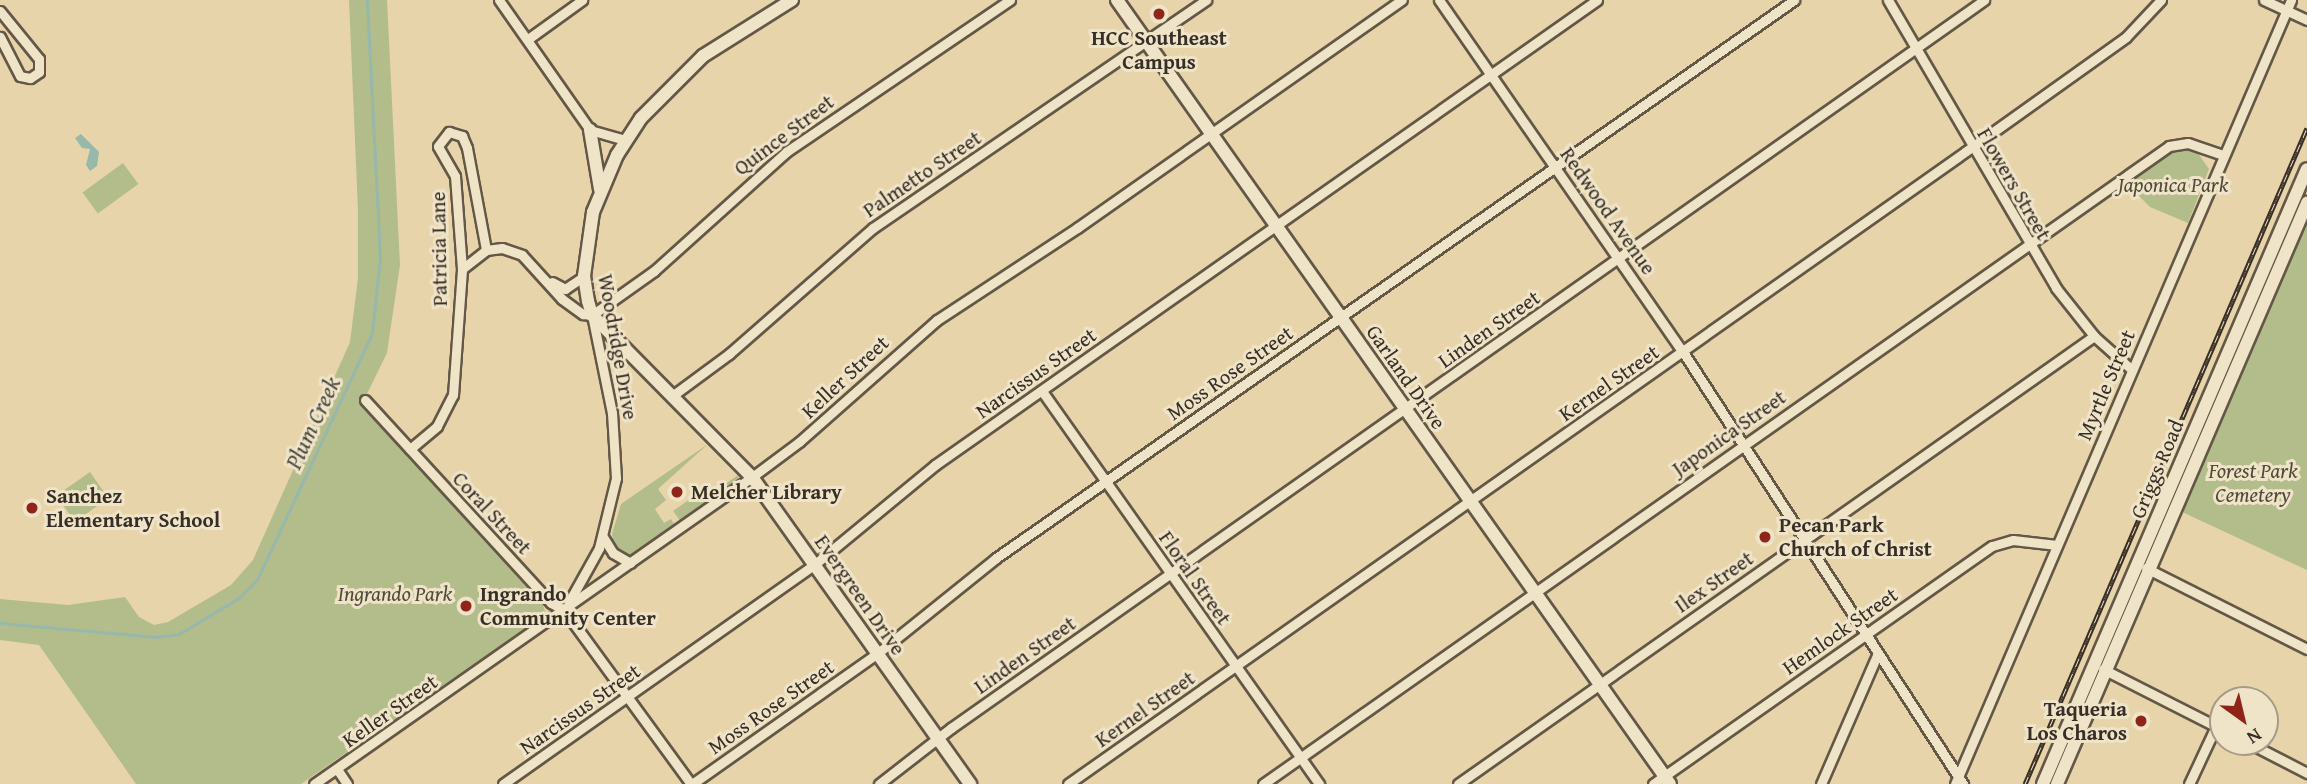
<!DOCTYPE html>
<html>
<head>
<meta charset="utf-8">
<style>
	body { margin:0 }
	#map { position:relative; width:2307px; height:784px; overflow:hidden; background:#e7d4aa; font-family:"Gentium Book Plus",serif }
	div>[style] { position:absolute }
	.green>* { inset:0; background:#b2bd8b; transform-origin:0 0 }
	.water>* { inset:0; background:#97b8aa }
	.stream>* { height:2.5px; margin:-1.25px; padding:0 1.25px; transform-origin:1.25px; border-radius:1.25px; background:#97b8aa }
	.roads { filter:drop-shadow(2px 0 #635846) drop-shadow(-2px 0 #635846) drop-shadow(0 2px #635846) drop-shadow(0 -2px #635846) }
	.street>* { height:9px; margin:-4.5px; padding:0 4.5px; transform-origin:4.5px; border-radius:4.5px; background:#efe3c8 }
	.secondary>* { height:12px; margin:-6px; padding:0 6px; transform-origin:6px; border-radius:6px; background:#efe3c8 }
	.rail>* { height:5px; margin-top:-2.5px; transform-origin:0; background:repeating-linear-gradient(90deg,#efe3c8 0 8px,#372e25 0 16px); box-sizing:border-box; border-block:2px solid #372e25 }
	.dots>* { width:19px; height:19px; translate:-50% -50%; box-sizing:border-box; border:4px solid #efe3c8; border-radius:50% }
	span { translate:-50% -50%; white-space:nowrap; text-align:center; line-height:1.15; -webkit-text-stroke:6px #efe3c8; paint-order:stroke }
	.poi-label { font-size:21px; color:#372e25; font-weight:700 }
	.left { translate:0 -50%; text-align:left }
	.right { translate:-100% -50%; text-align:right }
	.street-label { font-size:21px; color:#372e25 }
	.park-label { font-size:21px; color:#504b39; font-style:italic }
	.water-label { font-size:23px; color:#4a4a40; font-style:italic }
	.north { position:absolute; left:2209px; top:686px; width:70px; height:70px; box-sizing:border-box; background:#efe3c8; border:2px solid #a59b87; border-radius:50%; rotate:146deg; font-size:19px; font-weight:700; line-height:28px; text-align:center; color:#372e25 }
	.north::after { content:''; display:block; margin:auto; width:24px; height:32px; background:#8f2418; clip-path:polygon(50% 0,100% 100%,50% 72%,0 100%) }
</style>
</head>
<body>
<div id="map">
	<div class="green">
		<div style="clip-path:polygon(349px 0,387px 0,400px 265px,387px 353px,361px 406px,543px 605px,546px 614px,301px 784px,136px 784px,39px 645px,0 640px,0 599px,68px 605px,125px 597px,139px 617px,154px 625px,168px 622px,231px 585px,253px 560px,350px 342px,358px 278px,358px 211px)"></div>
		<div style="clip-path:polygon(2180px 148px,2197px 152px,2209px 169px,2188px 223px,2150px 207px,2126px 183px)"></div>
		<div style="left:123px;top:163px;width:26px;height:50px;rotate:54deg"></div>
		<div style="clip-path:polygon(2307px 220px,2307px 570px,2180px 511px)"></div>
		<div style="clip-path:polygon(708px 444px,658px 489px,666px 500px,655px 509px,664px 523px,671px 519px,675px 526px,635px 554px,629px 557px,615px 550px,612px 534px,621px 504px)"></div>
		<div style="left:90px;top:472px;width:32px;height:41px;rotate:55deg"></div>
		<div style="clip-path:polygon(738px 475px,739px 481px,681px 522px,673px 511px,696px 495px,700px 502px)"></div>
	</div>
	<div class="water">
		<div style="clip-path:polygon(81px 134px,99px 152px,97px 166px,90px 171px,86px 165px,90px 149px,82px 148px,75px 138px)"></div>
	</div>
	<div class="stream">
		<div style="left:0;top:623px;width:157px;rotate:5.1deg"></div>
		<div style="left:156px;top:637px;width:23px;rotate:-7deg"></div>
		<div style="left:179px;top:634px;width:70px;rotate:-31deg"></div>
		<div style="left:239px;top:598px;width:25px;rotate:-45deg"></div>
		<div style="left:257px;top:580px;width:272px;rotate:-65deg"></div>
		<div style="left:372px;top:333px;width:75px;rotate:-83.9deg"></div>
		<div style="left:380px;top:258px;width:258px;rotate:-92.9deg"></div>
	</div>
	<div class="roads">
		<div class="street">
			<div style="left:499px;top:0;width:159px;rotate:55deg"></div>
			<div style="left:590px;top:130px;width:37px;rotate:16deg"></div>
			<div style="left:1439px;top:0;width:428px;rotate:55.3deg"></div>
			<div style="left:1683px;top:352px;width:515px;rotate:57.05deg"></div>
			<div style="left:1888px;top:0;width:333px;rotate:59.7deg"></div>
			<div style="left:2056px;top:288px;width:61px;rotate:51.6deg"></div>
			<div style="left:2094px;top:336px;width:50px;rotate:41.7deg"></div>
			<div style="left:2264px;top:0;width:47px;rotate:24.9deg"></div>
			<div style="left:0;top:11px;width:62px;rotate:50.9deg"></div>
			<div style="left:39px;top:59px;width:13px;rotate:90deg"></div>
			<div style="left:39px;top:72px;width:11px;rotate:146deg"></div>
			<div style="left:30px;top:78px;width:10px;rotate:-169deg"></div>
			<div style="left:20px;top:76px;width:44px;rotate:-117.1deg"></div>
			<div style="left:528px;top:39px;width:67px;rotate:-35.8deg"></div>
			<div style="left:462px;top:269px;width:31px;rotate:-38deg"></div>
			<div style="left:486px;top:250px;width:16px;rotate:-7deg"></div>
			<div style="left:502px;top:248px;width:21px;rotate:19deg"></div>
			<div style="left:522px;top:255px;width:59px;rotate:47.7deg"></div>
			<div style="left:562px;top:299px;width:26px;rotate:36deg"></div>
			<div style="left:583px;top:314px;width:9px;rotate:6deg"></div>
			<div style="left:552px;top:282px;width:15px;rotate:28deg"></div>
			<div style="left:565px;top:289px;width:23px;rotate:-34deg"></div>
			<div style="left:592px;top:315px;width:76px;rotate:-35.4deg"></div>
			<div style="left:654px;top:271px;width:178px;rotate:-42deg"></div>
			<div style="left:786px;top:152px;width:271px;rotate:-34.2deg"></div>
			<div style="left:1042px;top:391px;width:481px;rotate:54.8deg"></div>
			<div style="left:672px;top:396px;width:71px;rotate:-36.4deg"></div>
			<div style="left:729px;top:354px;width:191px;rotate:-41.2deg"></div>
			<div style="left:873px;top:228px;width:404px;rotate:-34.4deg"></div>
			<div style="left:365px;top:400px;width:275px;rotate:47.5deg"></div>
			<div style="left:551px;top:603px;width:15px;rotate:28deg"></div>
			<div style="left:564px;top:610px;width:215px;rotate:53.9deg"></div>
			<div style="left:410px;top:449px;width:35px;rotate:-40deg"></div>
			<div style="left:437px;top:426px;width:35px;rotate:-63deg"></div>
			<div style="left:453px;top:395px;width:126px;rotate:-85.9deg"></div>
			<div style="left:462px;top:269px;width:93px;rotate:-94.3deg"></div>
			<div style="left:455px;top:176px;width:34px;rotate:-120deg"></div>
			<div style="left:438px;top:146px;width:18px;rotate:-52deg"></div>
			<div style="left:449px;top:132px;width:14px;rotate:17deg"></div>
			<div style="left:462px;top:136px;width:13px;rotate:67deg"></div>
			<div style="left:467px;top:148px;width:104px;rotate:79.4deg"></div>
			<div style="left:603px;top:537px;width:19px;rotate:58deg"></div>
			<div style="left:613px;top:553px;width:20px;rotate:30deg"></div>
			<div style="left:2146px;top:568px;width:180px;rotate:26.7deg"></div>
			<div style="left:569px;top:602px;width:62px;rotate:-60.9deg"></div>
			<div style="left:599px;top:548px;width:72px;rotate:-76.3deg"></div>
			<div style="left:616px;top:478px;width:65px;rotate:-93.5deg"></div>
			<div style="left:612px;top:413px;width:100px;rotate:-101.5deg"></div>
			<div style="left:2103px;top:669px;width:135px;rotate:26.9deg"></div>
			<div style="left:2247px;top:742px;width:68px;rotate:27.3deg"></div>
			<div style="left:337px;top:769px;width:18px;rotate:56deg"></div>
			<div style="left:314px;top:784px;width:535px;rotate:-35.03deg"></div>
			<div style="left:752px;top:477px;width:59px;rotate:-36.7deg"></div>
			<div style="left:799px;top:442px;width:184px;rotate:-41.5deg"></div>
			<div style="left:937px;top:320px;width:168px;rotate:-33.3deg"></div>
			<div style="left:1077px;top:228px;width:397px;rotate:-35.1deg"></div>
			<div style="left:503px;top:784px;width:382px;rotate:-35.2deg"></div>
			<div style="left:815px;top:564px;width:156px;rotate:-39.5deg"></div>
			<div style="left:935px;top:465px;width:809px;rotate:-35.08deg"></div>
			<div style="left:692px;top:784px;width:228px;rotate:-35.2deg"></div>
			<div style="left:878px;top:653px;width:151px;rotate:-38.8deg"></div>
			<div style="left:996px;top:558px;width:974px;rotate:-34.96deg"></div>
			<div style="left:879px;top:784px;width:91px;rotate:-37.9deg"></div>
			<div style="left:951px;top:728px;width:1264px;rotate:-35.17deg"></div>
			<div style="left:1068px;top:784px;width:1106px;rotate:-35.17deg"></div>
			<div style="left:1972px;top:147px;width:189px;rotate:-35.5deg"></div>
			<div style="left:2126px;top:37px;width:51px;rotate:-46.6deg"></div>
			<div style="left:1263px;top:784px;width:1108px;rotate:-35.15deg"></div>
			<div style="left:2169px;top:146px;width:19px;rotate:-9deg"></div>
			<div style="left:2188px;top:143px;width:37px;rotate:19deg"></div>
			<div style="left:1458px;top:784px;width:778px;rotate:-35.16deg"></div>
			<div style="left:1653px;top:784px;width:414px;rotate:-35.1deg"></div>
			<div style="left:1992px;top:546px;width:22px;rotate:-16deg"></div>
			<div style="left:2013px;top:540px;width:44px;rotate:6.5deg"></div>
			<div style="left:1821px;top:784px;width:143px;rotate:-66.5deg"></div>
			<div style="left:1955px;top:784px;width:853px;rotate:-66.8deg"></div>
			<div style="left:2189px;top:784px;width:64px;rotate:-65deg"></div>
		</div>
		<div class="secondary">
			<div style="left:792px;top:0;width:105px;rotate:147.8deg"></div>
			<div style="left:703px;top:56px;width:88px;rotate:135deg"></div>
			<div style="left:641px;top:118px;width:44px;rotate:123deg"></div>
			<div style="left:617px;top:155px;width:62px;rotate:112.8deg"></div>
			<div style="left:593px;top:212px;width:65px;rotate:98deg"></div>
			<div style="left:584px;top:276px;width:25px;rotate:81deg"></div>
			<div style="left:588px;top:301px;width:15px;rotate:74deg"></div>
			<div style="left:592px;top:315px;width:228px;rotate:45.4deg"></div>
			<div style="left:752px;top:477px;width:377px;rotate:54.6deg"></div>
			<div style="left:1117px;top:0;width:959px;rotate:54.8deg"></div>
			<div style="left:590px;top:130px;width:60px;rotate:80.4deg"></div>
			<div style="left:2043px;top:784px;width:669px;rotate:-66.77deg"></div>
			<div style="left:2057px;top:784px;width:633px;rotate:-66.72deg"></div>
		</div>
	</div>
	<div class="rail">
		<div style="left:2025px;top:784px;width:714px;rotate:-66.74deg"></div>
	</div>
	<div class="dots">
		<div style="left:1159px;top:14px;background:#8f2418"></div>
		<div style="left:677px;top:492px;background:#8f2418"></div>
		<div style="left:32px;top:508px;background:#8f2418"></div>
		<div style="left:1765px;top:537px;background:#8f2418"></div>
		<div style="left:466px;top:606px;background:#8f2418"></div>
		<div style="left:2141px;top:721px;background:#8f2418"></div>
	</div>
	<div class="poi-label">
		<span style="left:1159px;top:50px">HCC Southeast<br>Campus</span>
		<span class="left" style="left:691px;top:492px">Melcher Library</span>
		<span class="left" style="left:46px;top:508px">Sanchez<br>Elementary School</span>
		<span class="left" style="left:1779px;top:537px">Pecan Park<br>Church of Christ</span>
		<span class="left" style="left:480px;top:606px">Ingrando<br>Community Center</span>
		<span class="right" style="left:2127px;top:721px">Taqueria<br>Los Charos</span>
	</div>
	<div class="street-label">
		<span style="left:784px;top:135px;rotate:-37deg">Quince Street</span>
		<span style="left:922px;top:174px;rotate:-34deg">Palmetto Street</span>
		<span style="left:2014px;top:184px;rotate:60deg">Flowers Street</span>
		<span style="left:1608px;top:211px;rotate:55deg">Redwood Avenue</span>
		<span style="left:439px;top:249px;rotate:-91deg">Patricia Lane</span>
		<span style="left:1489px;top:329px;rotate:-35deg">Linden Street</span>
		<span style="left:618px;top:347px;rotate:80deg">Woodridge Drive</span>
		<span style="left:1036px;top:373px;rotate:-35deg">Narcissus Street</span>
		<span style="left:1230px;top:373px;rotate:-35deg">Moss Rose Street</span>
		<span style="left:845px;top:377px;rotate:-43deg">Keller Street</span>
		<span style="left:1406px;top:377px;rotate:55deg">Garland Drive</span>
		<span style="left:1609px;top:383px;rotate:-35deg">Kernel Street</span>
		<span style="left:2106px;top:385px;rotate:-67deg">Myrtle Street</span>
		<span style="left:1729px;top:433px;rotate:-35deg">Japonica Street</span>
		<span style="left:2157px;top:469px;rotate:-67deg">Griggs Road</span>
		<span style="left:492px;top:513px;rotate:47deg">Coral Street</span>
		<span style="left:1195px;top:578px;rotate:55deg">Floral Street</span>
		<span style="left:1714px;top:582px;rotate:-35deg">Ilex Street</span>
		<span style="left:860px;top:595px;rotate:55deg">Evergreen Drive</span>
		<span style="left:1840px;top:631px;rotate:-35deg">Hemlock Street</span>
		<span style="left:1025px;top:655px;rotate:-35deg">Linden Street</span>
		<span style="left:771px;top:707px;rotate:-35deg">Moss Rose Street</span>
		<span style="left:580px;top:709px;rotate:-35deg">Narcissus Street</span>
		<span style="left:1145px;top:709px;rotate:-35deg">Kernel Street</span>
		<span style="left:390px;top:711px;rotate:-35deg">Keller Street</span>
	</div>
	<div class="park-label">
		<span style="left:2173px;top:185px">Japonica Park</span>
		<span style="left:2253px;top:483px">Forest Park<br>Cemetery</span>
		<span style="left:395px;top:594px">Ingrando Park</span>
	</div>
	<div class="water-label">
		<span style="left:313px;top:423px;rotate:-65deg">Plum Creek</span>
	</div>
	<div class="north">N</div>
</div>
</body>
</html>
